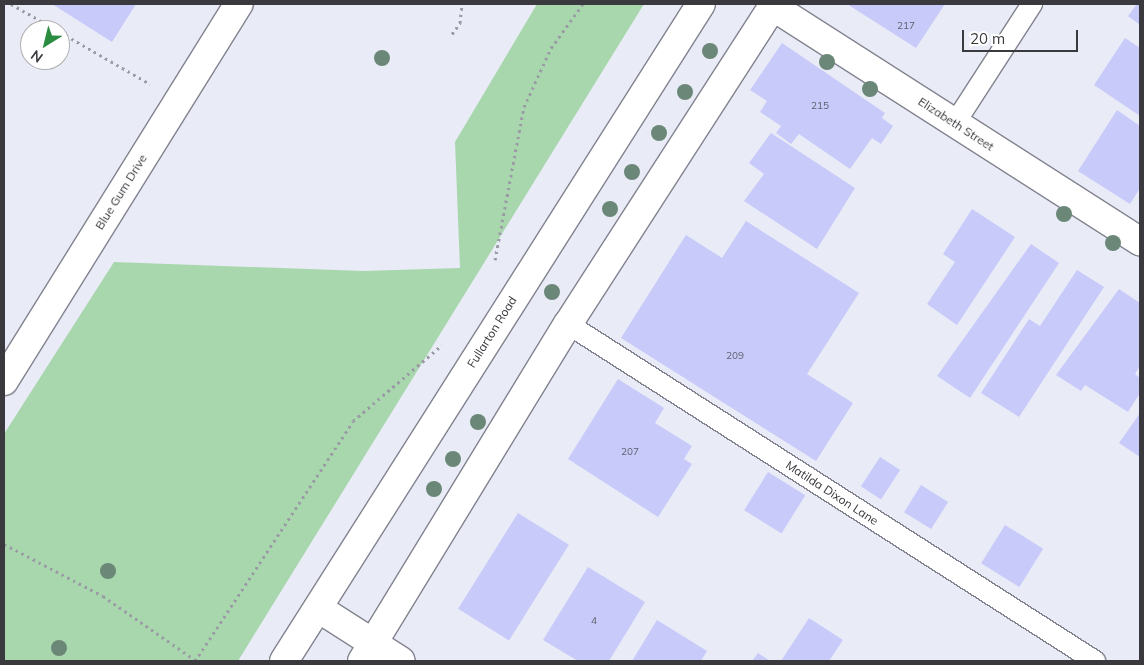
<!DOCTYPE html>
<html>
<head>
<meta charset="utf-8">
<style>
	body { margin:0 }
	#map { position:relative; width:1144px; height:665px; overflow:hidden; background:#e9ebf7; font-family:Mulish,sans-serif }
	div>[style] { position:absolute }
	.green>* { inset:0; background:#a9d7ad }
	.building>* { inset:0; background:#c8cbf9; transform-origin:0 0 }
	.path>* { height:3px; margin-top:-1.5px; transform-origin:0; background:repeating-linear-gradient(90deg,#9a9ba4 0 2.5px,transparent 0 6.5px) }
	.roads { filter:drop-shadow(1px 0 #82838f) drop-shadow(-1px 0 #82838f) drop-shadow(0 1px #82838f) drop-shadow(0 -1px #82838f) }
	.lane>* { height:20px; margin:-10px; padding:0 10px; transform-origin:10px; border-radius:10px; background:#fff }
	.street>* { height:28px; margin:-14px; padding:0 14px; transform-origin:14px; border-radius:14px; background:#fff }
	.primary>* { height:28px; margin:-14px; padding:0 14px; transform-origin:14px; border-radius:14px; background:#fff }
	.trees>* { width:16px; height:16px; margin:-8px; border-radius:50%; background:#6a8778 }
	span { translate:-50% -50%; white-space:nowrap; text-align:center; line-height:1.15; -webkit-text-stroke:4px #fff; paint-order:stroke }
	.number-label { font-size:10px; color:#5d5e6d }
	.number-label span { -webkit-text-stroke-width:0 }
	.street-label { font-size:12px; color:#39393e }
	.frame { position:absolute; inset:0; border:5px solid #39393e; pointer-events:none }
	.north { position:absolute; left:20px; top:20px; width:50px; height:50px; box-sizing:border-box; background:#fff; border:1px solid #b0b0b2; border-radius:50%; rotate:216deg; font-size:14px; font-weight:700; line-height:20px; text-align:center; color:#39393e }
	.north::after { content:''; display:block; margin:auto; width:18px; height:22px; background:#298c40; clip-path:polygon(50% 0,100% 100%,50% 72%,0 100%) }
	.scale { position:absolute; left:962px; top:30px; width:116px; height:22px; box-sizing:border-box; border:2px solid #39393e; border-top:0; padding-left:6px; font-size:15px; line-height:18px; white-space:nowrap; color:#39393e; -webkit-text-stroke:4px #fff; paint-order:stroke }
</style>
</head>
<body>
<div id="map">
	<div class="green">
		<div style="clip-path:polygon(537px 4px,644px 4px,238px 661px,4px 661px,4px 434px,114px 262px,363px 271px,460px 268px,455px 142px)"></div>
	</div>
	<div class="building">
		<div style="clip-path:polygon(52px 4px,136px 4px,112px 42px)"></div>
		<div style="clip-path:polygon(847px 4px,945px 4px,916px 48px)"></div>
		<div style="clip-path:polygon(1137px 4px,1140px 4px,1140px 25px,1128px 16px)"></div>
		<div style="clip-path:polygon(1125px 38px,1140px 48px,1140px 116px,1094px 85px)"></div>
		<div style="clip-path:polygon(782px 43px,885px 113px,882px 118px,893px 126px,881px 144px,872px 138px,850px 169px,799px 134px,791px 144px,776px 133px,781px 126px,760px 112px,767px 101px,750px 90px)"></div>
		<div style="clip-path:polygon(1117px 110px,1140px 126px,1140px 188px,1130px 204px,1078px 171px)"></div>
		<div style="clip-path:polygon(771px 133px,855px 188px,817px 249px,744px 201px,764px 174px,749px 163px)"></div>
		<div style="clip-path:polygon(972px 209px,1015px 237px,957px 325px,927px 304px,955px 262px,943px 254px)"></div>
		<div style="clip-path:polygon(746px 221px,859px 293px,807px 374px,853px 403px,816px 461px,621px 338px,686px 235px,722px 258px)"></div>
		<div style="clip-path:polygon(1031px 244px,1059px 263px,970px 398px,937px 376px)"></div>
		<div style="clip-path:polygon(1077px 270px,1104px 287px,1019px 417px,981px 393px,1029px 319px,1040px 326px)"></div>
		<div style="clip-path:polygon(1119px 289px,1140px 303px,1140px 366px,1135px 374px,1140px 378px,1140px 393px,1128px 412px,1085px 385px,1081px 391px,1056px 375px)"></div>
		<div style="clip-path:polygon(618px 379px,664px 408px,655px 423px,692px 446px,684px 459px,692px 464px,658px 517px,568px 459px)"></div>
		<div style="clip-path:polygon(1140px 413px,1140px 457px,1119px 443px)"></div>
		<div style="left:880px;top:457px;width:24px;height:35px;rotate:33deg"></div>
		<div style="left:768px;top:472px;width:44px;height:45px;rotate:32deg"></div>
		<div style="left:921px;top:485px;width:32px;height:32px;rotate:32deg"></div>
		<div style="left:518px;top:513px;width:60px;height:113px;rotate:32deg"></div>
		<div style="left:1005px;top:525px;width:45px;height:45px;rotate:32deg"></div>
		<div style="clip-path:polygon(588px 567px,645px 602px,609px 661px,578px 661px,543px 640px)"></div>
		<div style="clip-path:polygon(809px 618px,843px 640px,829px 661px,781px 661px)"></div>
		<div style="clip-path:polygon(657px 620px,707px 651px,701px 661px,632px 661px)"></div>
		<div style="clip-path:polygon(758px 653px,770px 661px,752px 661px)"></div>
	</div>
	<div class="path">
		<div style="left:11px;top:4px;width:53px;rotate:29.5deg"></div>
		<div style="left:60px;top:32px;width:104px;rotate:30deg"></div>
		<div style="left:452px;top:34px;width:14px;rotate:-54deg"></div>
		<div style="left:460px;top:23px;width:19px;rotate:-84deg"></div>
		<div style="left:495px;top:260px;width:156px;rotate:-79.3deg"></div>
		<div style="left:524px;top:107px;width:65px;rotate:-65.4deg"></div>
		<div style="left:551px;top:48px;width:54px;rotate:-54deg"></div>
		<div style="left:4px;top:544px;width:112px;rotate:27.7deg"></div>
		<div style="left:103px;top:596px;width:112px;rotate:34.8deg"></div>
		<div style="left:195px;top:661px;width:287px;rotate:-56.6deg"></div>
		<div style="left:353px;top:421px;width:117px;rotate:-40.5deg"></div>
	</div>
	<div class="roads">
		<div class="lane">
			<div style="left:955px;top:123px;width:142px;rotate:-57.1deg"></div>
			<div style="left:568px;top:324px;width:626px;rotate:32.6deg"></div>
		</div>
		<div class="street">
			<div style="left:772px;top:6px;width:437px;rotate:32.6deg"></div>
			<div style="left:4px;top:381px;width:444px;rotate:-58.1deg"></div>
			<div style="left:318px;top:608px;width:98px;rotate:32.6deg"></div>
		</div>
		<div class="primary">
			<div style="left:284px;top:661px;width:778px;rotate:-57.6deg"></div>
			<div style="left:362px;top:661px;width:395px;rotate:-58.6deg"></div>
			<div style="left:568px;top:324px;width:381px;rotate:-57.2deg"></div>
		</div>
	</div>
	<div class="trees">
		<div style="left:710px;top:51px"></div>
		<div style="left:382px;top:58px"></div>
		<div style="left:827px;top:62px"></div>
		<div style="left:870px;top:89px"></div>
		<div style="left:685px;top:92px"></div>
		<div style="left:659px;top:133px"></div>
		<div style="left:632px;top:172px"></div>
		<div style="left:610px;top:209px"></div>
		<div style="left:1064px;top:214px"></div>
		<div style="left:1113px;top:243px"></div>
		<div style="left:552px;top:292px"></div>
		<div style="left:478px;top:422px"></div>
		<div style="left:453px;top:459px"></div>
		<div style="left:434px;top:489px"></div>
		<div style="left:108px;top:571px"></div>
		<div style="left:59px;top:648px"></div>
	</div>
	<div class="number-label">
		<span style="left:906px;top:26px">217</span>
		<span style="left:820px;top:106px">215</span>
		<span style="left:735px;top:356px">209</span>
		<span style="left:630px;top:452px">207</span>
		<span style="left:594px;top:621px">4</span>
	</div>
	<div class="street-label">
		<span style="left:956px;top:124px;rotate:33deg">Elizabeth Street</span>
		<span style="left:121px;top:192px;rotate:-58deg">Blue Gum Drive</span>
		<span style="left:492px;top:332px;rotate:-58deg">Fullarton Road</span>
		<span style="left:832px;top:493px;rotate:33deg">Matilda Dixon Lane</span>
	</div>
	<div class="frame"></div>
	<div class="north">N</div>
	<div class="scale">20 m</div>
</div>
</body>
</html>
